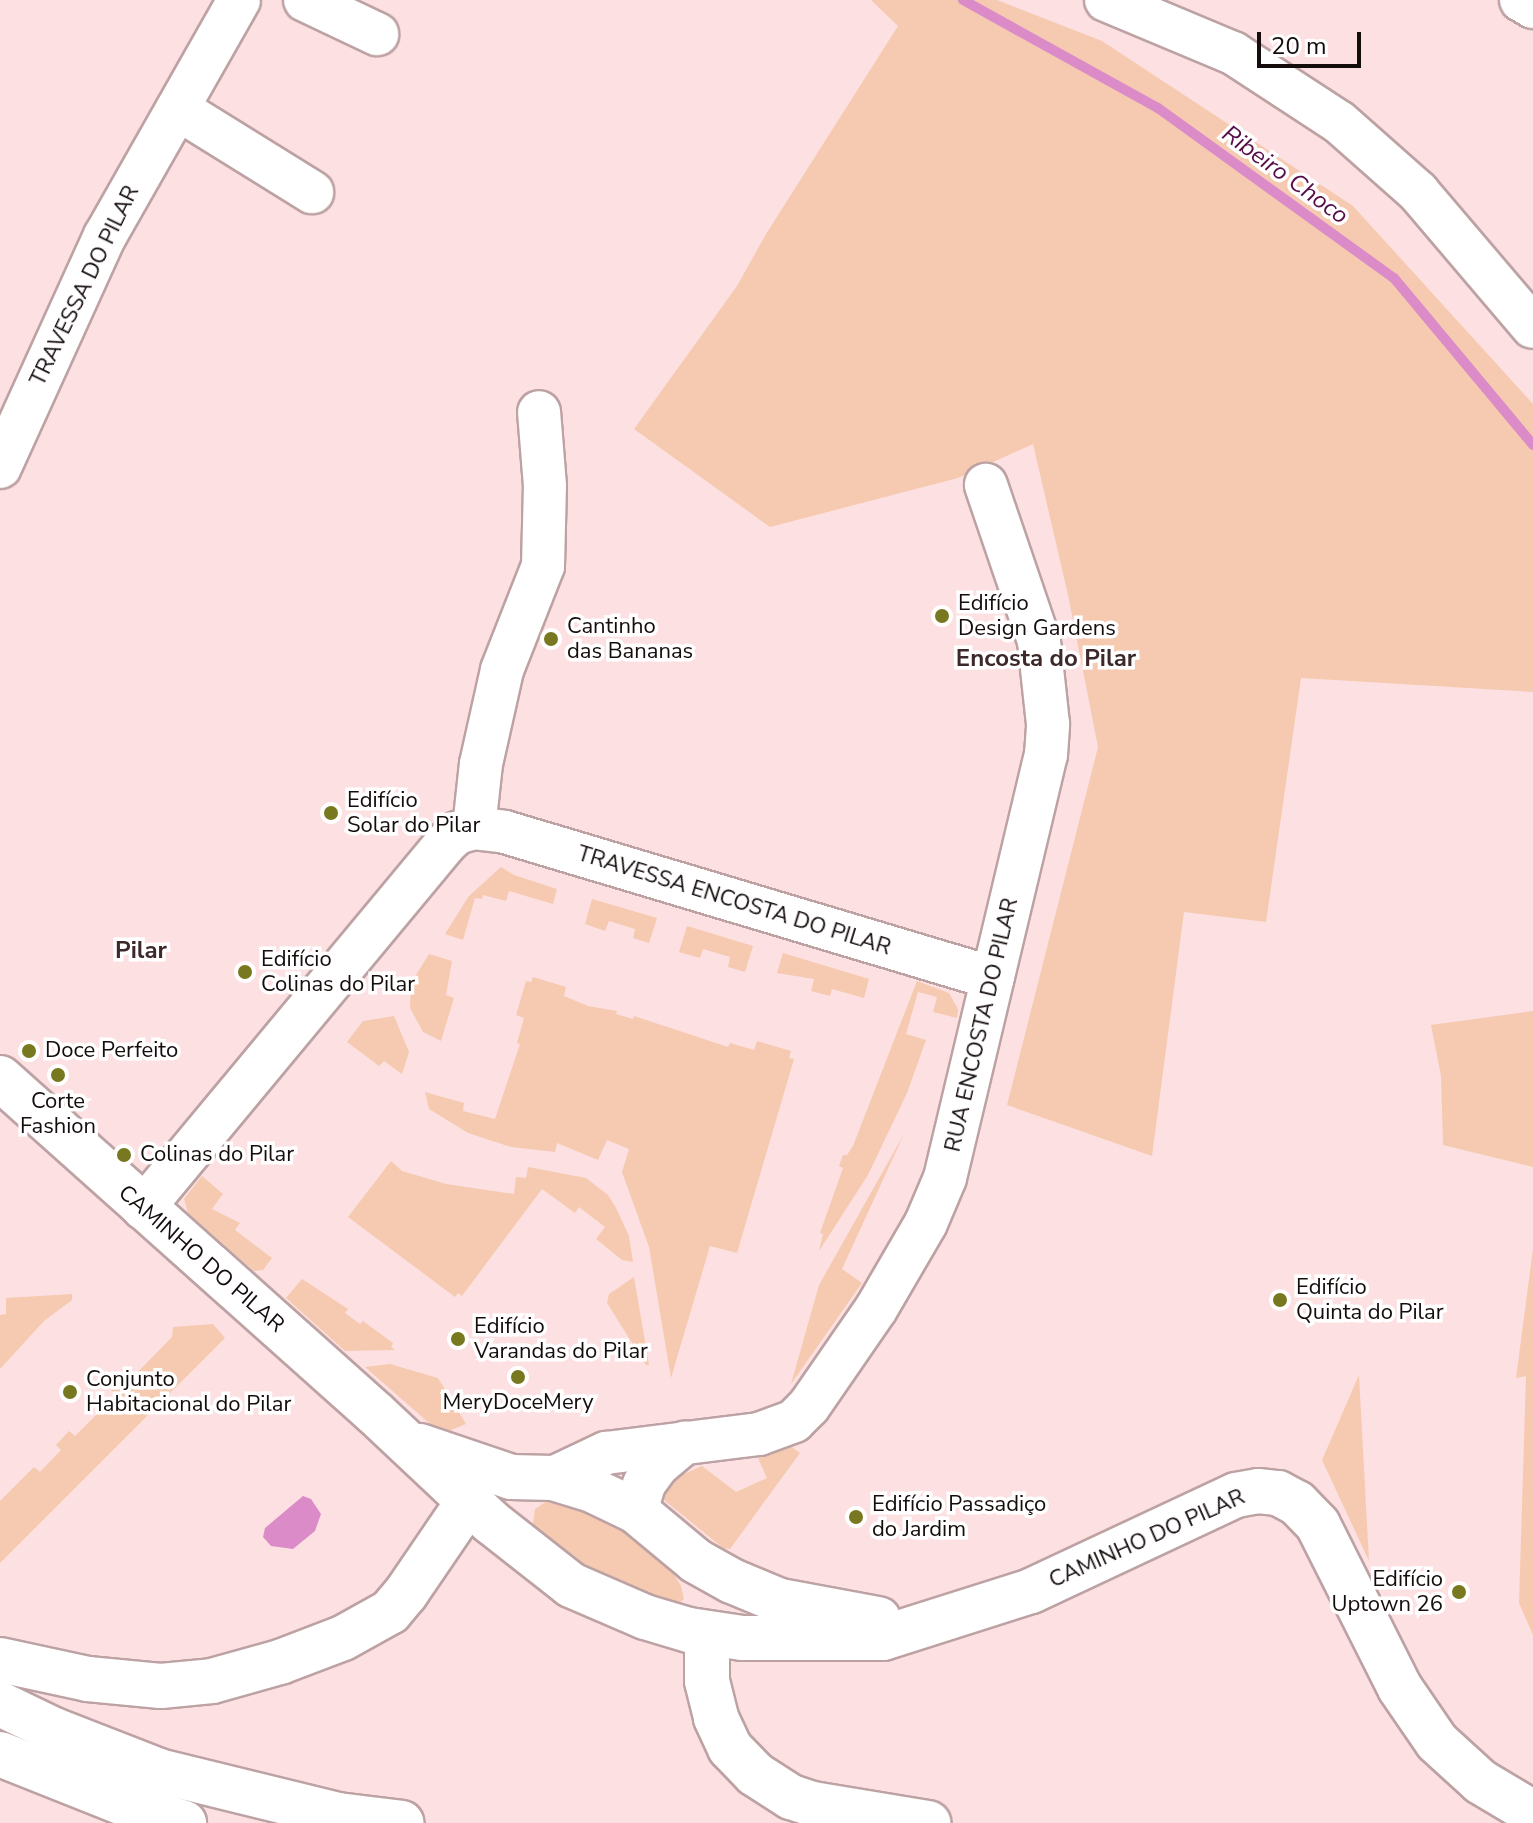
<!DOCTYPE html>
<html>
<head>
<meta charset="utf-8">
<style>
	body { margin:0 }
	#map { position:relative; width:1533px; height:1823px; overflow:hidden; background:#fde0e1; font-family:"Nunito Sans",sans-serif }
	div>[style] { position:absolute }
	.green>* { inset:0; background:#f5cab0 }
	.water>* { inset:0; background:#da8bc8 }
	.stream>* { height:10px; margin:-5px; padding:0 5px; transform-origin:5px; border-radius:5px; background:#da8bc8 }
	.roads { filter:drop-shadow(2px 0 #bda2a4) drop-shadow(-2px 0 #bda2a4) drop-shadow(0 2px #bda2a4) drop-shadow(0 -2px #bda2a4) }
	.minor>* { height:42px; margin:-21px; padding:0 21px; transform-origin:21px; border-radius:21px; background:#fff }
	.tertiary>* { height:44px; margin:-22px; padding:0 22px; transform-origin:22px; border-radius:22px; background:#fff }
	.secondary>* { height:44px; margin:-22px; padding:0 22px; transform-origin:22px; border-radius:22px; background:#fff }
	.dots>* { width:22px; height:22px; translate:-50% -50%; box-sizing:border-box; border:4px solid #fff; border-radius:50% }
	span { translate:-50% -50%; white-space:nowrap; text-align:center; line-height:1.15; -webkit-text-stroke:7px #fff; paint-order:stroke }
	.street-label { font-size:22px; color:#150c0c }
	.poi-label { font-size:22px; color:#150c0c }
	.left { translate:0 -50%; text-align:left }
	.right { translate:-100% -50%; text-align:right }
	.water-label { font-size:24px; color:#550d49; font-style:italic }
	.neighbourhood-label { font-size:24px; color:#3d282a; font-weight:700 }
	.scale { position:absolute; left:1257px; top:32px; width:104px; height:36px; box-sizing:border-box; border:4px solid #150c0c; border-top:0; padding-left:10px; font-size:24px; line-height:28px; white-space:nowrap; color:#150c0c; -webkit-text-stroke:6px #fff; paint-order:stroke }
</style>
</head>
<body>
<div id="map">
	<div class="green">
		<div style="clip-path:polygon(871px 0,997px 0,1102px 41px,1353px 206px,1533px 404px,1533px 692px,1301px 678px,1266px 922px,1184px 912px,1152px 1156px,1007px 1105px,1098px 747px,1068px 595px,1033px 444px,958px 478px,770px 527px,634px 429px,737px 286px,766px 234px,898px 26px)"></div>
		<div style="clip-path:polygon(501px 867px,514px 875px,557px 889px,553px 904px,509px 891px,506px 901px,483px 895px,482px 899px,475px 898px,463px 940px,445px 934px,469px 896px)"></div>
		<div style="clip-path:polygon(592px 899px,657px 918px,649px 943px,633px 938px,635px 929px,609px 921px,605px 931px,585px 924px)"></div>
		<div style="clip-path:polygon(687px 926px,753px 946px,745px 972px,728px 967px,730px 957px,703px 949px,700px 958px,679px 952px)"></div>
		<div style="clip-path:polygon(783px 953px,869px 979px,864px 998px,832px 989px,830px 996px,811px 991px,814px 979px,777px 973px)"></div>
		<div style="clip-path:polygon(429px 954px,452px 961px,446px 995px,454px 998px,441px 1041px,423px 1032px,410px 1008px,411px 983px)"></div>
		<div style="clip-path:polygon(533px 977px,566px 987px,564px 996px,588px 1006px,617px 1011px,616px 1014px,633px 1019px,634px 1016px,728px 1047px,730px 1043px,754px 1050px,757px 1041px,791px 1051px,789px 1058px,794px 1059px,737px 1253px,710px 1246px,671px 1378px,649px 1247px,622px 1172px,629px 1149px,607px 1140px,598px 1160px,557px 1143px,555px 1152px,511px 1147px,468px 1133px,429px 1109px,425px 1092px,464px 1103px,463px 1111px,495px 1119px,520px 1044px,517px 1043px,524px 1018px,516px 1015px,526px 981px,531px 982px)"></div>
		<div style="clip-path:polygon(917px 981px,949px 993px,958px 1009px,957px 1018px,933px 1012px,937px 997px,918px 992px,906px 1034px,926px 1040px,907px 1093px,868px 1175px,819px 1251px,823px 1234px,820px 1233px,843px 1168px,839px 1166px,843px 1155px,847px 1155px,853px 1146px)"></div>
		<div style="clip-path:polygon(1533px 1011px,1533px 1167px,1443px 1145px,1441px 1076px,1431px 1025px)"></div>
		<div style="clip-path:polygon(394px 1016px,409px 1052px,402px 1074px,384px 1061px,379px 1066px,347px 1042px,363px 1021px)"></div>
		<div style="clip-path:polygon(904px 1134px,842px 1269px,862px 1283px,791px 1384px,819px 1285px)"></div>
		<div style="clip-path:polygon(391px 1161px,402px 1171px,446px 1184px,514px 1194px,516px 1177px,526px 1178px,528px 1167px,586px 1178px,608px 1195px,616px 1208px,629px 1236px,633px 1262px,622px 1260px,596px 1239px,605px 1227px,579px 1207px,575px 1213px,542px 1189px,462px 1296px,458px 1293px,455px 1297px,348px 1217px)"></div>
		<div style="clip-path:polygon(202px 1176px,223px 1194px,212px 1209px,240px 1223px,235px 1230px,272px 1258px,263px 1270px,254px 1271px,188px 1213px,184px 1199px)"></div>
		<div style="clip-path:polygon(1533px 1249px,1533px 1635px,1519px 1603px,1526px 1376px,1516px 1378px)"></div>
		<div style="clip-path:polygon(634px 1277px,649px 1365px,646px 1365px,607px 1303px,609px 1294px)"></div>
		<div style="clip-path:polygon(302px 1279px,348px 1309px,345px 1313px,360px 1324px,363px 1321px,393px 1343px,391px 1347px,395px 1350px,345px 1351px,286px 1298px)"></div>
		<div style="clip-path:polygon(72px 1294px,72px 1300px,44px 1321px,0 1369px,0 1315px,6px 1314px,6px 1298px)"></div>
		<div style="clip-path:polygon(213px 1324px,225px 1338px,0 1563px,0 1501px,34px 1467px,40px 1472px,61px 1450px,56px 1445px,69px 1431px,75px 1436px,116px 1395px,110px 1389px,124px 1374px,131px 1379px,172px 1337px,173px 1327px)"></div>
		<div style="clip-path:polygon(390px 1364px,438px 1378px,466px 1424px,449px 1431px,436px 1429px,365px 1367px)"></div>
		<div style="clip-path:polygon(1359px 1375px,1369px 1561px,1322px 1460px)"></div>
		<div style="clip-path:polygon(792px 1447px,800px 1453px,730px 1549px,723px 1548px,664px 1500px,664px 1488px,673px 1479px,702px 1466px,736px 1492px,767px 1478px,758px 1458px)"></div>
		<div style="clip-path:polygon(547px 1501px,582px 1510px,626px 1531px,669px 1566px,681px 1586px,684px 1599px,677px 1605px,627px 1589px,567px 1559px,532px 1530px,535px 1509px)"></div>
	</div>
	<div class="water">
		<div style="clip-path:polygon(303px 1496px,311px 1499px,321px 1514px,315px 1531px,293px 1549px,271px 1546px,263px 1537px,265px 1528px)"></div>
	</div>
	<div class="stream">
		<div style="left:963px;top:0;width:223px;rotate:29deg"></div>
		<div style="left:1158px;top:108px;width:291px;rotate:35.8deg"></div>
		<div style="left:1394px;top:278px;width:217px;rotate:50.2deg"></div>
	</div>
	<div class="roads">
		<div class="minor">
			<div style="left:305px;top:0;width:80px;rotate:25.3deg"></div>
			<div style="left:1106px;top:0;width:138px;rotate:22.7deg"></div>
			<div style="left:1233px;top:53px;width:126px;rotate:33.1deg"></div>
			<div style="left:1339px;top:122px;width:106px;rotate:41.5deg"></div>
			<div style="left:1418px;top:192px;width:177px;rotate:49.6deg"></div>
			<div style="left:1521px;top:0;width:14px;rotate:30deg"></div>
			<div style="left:178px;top:109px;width:158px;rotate:31.8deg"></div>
			<div style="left:0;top:467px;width:254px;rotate:-65.6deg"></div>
			<div style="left:105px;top:236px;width:271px;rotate:-60.4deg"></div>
			<div style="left:474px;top:828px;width:64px;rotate:-83.8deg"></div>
			<div style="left:481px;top:764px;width:96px;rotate:-77.4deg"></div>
			<div style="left:502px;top:670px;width:112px;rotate:-68.5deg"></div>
			<div style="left:543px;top:566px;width:80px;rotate:-88.6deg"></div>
			<div style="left:545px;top:486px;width:74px;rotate:-94.6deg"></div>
			<div style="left:143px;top:1208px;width:473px;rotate:-50.3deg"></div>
			<div style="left:445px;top:844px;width:16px;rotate:-43deg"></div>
			<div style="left:457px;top:833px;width:18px;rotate:-16deg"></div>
			<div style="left:474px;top:828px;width:31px;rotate:7deg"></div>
			<div style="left:505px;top:832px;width:509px;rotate:16.66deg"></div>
			<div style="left:553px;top:1478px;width:59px;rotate:-25.3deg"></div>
			<div style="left:606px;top:1453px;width:154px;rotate:-7.1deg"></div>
			<div style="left:759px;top:1434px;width:37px;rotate:-20deg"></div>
			<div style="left:794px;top:1421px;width:21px;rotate:-45deg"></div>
			<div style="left:809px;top:1406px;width:118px;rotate:-55.4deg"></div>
			<div style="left:876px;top:1309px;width:99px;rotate:-59.8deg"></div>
			<div style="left:926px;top:1223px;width:49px;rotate:-67.1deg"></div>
			<div style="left:945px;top:1178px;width:435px;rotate:-76.6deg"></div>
			<div style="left:1046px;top:755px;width:31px;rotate:-86deg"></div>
			<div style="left:1048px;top:724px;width:83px;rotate:-96.2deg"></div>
			<div style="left:1039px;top:641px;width:165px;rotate:-108.8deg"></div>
			<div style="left:636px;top:1511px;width:28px;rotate:-73deg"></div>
			<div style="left:644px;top:1484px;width:24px;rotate:-54deg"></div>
			<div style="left:658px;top:1465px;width:35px;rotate:-40deg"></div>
		</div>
		<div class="tertiary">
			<div style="left:0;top:1078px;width:503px;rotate:41.78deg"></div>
			<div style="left:375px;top:1413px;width:159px;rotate:43.2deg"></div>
			<div style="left:491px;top:1522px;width:102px;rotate:38.2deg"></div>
			<div style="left:571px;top:1585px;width:81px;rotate:23.4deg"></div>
			<div style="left:645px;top:1617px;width:46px;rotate:16.5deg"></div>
			<div style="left:689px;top:1630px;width:54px;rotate:8.6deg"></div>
			<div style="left:742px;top:1638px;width:141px"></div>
			<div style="left:883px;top:1638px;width:155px;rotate:-17.6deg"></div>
			<div style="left:1031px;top:1591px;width:226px;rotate:-25.1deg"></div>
			<div style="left:1236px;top:1495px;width:22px;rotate:-10deg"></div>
			<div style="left:1258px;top:1491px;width:20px;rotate:6deg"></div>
			<div style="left:1278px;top:1493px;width:21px;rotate:28deg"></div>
			<div style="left:1297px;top:1503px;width:30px;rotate:46deg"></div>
			<div style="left:1318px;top:1525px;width:182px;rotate:63.3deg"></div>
			<div style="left:1400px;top:1688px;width:65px;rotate:55.6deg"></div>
			<div style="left:1437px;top:1742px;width:59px;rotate:42.3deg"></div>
			<div style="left:1481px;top:1782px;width:61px;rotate:30.8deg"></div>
			<div style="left:420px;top:1446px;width:96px;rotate:18.8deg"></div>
			<div style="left:511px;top:1477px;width:42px;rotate:1.4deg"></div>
			<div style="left:553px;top:1478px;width:41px;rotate:17.1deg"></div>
			<div style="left:592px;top:1490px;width:49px;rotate:25.5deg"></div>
			<div style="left:636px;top:1511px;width:78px;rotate:39.8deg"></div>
			<div style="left:696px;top:1561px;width:41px;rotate:29.1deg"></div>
			<div style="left:732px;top:1581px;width:52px;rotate:22.6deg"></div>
			<div style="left:780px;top:1601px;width:100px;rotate:10.4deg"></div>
		</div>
		<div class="secondary">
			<div style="left:707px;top:1633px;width:48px;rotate:90deg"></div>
			<div style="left:707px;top:1681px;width:38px;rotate:76deg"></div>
			<div style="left:716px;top:1718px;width:33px;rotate:65deg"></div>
			<div style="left:730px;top:1748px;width:36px;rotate:46deg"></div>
			<div style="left:755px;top:1774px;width:43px;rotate:32.6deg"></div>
			<div style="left:791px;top:1797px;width:23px;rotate:18deg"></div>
			<div style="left:813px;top:1804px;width:117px;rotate:9.4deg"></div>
			<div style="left:0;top:1660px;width:90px;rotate:12.2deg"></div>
			<div style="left:88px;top:1679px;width:73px;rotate:5.5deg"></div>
			<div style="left:161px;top:1686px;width:51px;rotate:-5.6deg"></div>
			<div style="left:212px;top:1681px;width:71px;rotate:-15.6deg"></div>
			<div style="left:280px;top:1662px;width:67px;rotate:-20.9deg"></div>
			<div style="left:343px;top:1638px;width:54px;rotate:-29deg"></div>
			<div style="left:390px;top:1612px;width:25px;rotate:-50deg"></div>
			<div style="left:406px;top:1593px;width:110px;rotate:-55.7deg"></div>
			<div style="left:0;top:1704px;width:60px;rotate:25.7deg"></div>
			<div style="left:54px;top:1730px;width:113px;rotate:21.3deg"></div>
			<div style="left:159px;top:1771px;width:184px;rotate:13.8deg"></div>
			<div style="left:338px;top:1815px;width:64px;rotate:7.1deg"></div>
			<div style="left:0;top:1754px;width:138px;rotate:21.7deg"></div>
			<div style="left:128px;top:1805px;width:59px;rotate:17.8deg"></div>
		</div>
	</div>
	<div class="dots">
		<div style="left:942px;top:616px;background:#77781f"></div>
		<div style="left:551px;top:639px;background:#77781f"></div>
		<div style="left:331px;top:813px;background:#77781f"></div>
		<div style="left:245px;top:972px;background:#77781f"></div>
		<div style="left:29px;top:1051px;background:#77781f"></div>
		<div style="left:58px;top:1075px;background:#77781f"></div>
		<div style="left:124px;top:1155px;background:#77781f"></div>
		<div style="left:1280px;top:1300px;background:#77781f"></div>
		<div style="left:458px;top:1339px;background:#77781f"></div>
		<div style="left:518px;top:1377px;background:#77781f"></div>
		<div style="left:70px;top:1392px;background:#77781f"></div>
		<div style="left:856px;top:1517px;background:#77781f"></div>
		<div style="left:1459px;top:1592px;background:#77781f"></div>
	</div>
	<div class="street-label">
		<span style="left:85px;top:286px;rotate:-64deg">TRAVESSA DO PILAR</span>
		<span style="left:734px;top:901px;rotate:17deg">TRAVESSA ENCOSTA DO PILAR</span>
		<span style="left:982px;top:1025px;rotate:-77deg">RUA ENCOSTA DO PILAR</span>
		<span style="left:201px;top:1259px;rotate:41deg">CAMINHO DO PILAR</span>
		<span style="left:1147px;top:1539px;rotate:-24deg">CAMINHO DO PILAR</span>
	</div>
	<div class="poi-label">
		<span class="left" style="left:958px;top:616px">Edifício<br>Design Gardens</span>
		<span class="left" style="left:567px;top:639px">Cantinho<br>das Bananas</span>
		<span class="left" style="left:347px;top:813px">Edifício<br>Solar do Pilar</span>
		<span class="left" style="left:261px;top:972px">Edifício<br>Colinas do Pilar</span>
		<span class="left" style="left:45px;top:1051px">Doce Perfeito</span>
		<span style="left:58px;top:1114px">Corte<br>Fashion</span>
		<span class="left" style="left:140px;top:1155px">Colinas do Pilar</span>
		<span class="left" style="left:1296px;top:1300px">Edifício<br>Quinta do Pilar</span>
		<span class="left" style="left:474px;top:1339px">Edifício<br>Varandas do Pilar</span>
		<span class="left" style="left:86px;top:1392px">Conjunto<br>Habitacional do Pilar</span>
		<span style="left:518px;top:1403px">MeryDoceMery</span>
		<span class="left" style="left:872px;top:1517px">Edifício Passadiço<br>do Jardim</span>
		<span class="right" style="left:1443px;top:1592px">Edifício<br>Uptown 26</span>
	</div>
	<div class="water-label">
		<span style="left:1285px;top:175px;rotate:36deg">Ribeiro Choco</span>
	</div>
	<div class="neighbourhood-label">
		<span style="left:1046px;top:659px">Encosta do Pilar</span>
		<span style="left:141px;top:951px">Pilar</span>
	</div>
	<div class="scale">20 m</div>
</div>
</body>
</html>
